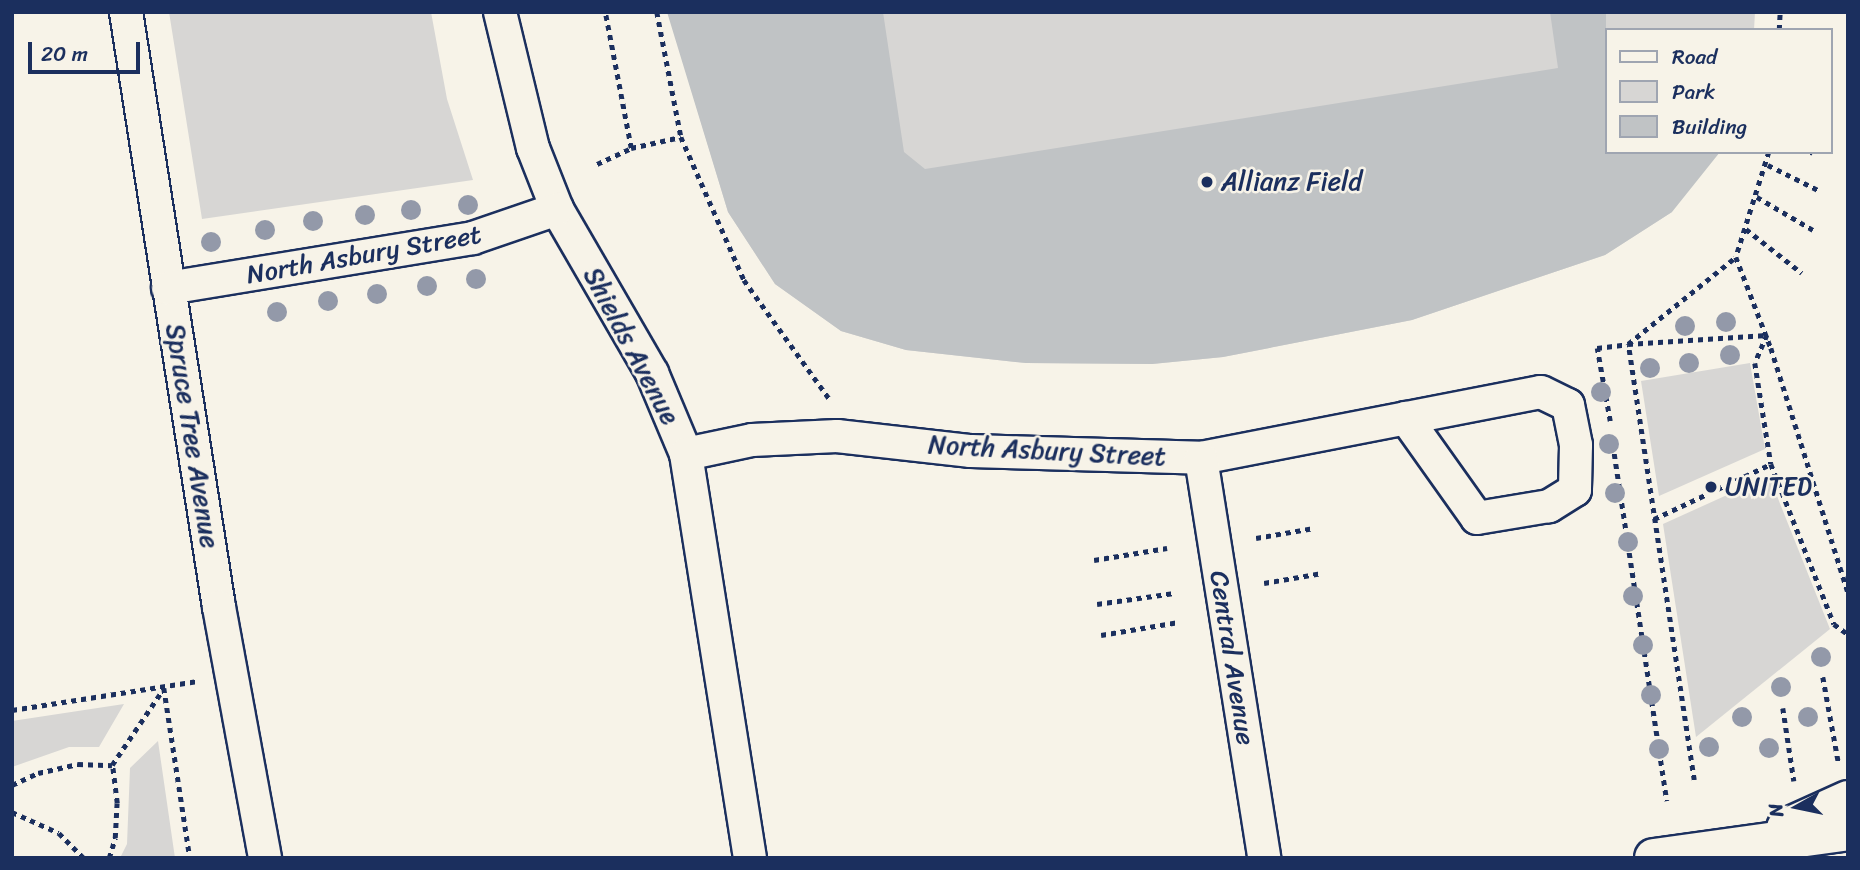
<!DOCTYPE html>
<html>
<head>
<meta charset="utf-8">
<style>
	body { margin:0 }
	#map { position:relative; width:1860px; height:870px; overflow:hidden; background:#f7f3e8; font-family:Sriracha,sans-serif }
	div>[style] { position:absolute }
	.green>* { inset:0; background:#d7d6d4 }
	.building>* { inset:0; background:#c0c3c5 }
	.path>* { height:4.5px; margin-top:-2.25px; transform-origin:0; background:repeating-linear-gradient(90deg,#1b2f5e 0 5px,transparent 0 10px) }
	.roads { filter:drop-shadow(2px 0 #1b2f5e) drop-shadow(-2px 0 #1b2f5e) drop-shadow(0 2px #1b2f5e) drop-shadow(0 -2px #1b2f5e) }
	.street>* { height:32px; margin:-16px; padding:0 16px; transform-origin:16px; border-radius:16px; background:#f7f3e8 }
	.primary>* { height:38px; margin:-19px; padding:0 19px; transform-origin:19px; border-radius:19px; background:#f7f3e8 }
	.trees>* { width:20px; height:20px; margin:-10px; border-radius:50%; background:#9399a9 }
	.dots>* { width:19px; height:19px; translate:-50% -50%; box-sizing:border-box; border:4px solid #f7f3e8; border-radius:50% }
	span { translate:-50% -50%; white-space:nowrap; text-align:center; line-height:1.15; -webkit-text-stroke:5px #f7f3e8; paint-order:stroke }
	.poi-label { font-size:26px; color:#1b2f5e }
	.left { translate:0 -50%; text-align:left }
	.street-label { font-size:26px; color:#1b2f5e }
	.frame { position:absolute; inset:0; border:14px solid #1b2f5e; pointer-events:none }
	.legend { position:absolute; left:1605px; top:28px; width:228px; height:126px; box-sizing:border-box; background:#f7f3e8; border:2px solid #9fa5b1; margin:0; padding:9px 12px; list-style:none; font-size:21px; color:#1b2f5e }
	.legend li { display:flex; align-items:center; gap:14px; height:35px }
	.legend b { width:35px; border:2px solid #9fa5b1 }
	.north { position:absolute; left:1762px; top:772px; width:70px; height:70px; -webkit-text-stroke:5px #f7f3e8; paint-order:stroke; rotate:261deg; font-size:19px; font-weight:700; line-height:28px; text-align:center; color:#1b2f5e }
	.north::after { content:''; display:block; margin:auto; width:24px; height:32px; background:#1b2f5e; clip-path:polygon(50% 0,100% 100%,50% 72%,0 100%) }
	.scale { position:absolute; left:28px; top:42px; width:112px; height:32px; box-sizing:border-box; border:4px solid #1b2f5e; border-top:0; padding-left:9px; font-size:21px; line-height:24px; white-space:nowrap; color:#1b2f5e; -webkit-text-stroke:5px #f7f3e8; paint-order:stroke }
</style>
</head>
<body>
<div id="map">
	<div class="green">
		<div style="clip-path:polygon(169px 12px,431px 12px,447px 99px,473px 180px,202px 219px)"></div>
		<div style="clip-path:polygon(668px 12px,1755px 12px,1754px 30px,1606px 30px,1606px 152px,1672px 212px,1605px 255px,1412px 320px,1223px 357px,1152px 364px,1026px 363px,906px 350px,841px 331px,775px 284px,728px 212px)"></div>
		<div style="clip-path:polygon(1750px 363px,1765px 449px,1659px 496px,1641px 381px)"></div>
		<div style="clip-path:polygon(1769px 476px,1830px 629px,1696px 737px,1663px 524px)"></div>
		<div style="clip-path:polygon(124px 704px,99px 747px,69px 747px,12px 767px,12px 721px)"></div>
		<div style="clip-path:polygon(158px 741px,175px 858px,120px 858px,127px 844px,130px 768px)"></div>
	</div>
	<div class="building">
		<div style="clip-path:polygon(667px 12px,883px 12px,904px 152px,925px 169px,1558px 68px,1550px 12px,1606px 12px,1606px 152px,1720px 152px,1672px 212px,1605px 255px,1412px 320px,1223px 357px,1152px 364px,1026px 363px,906px 350px,841px 331px,775px 284px,728px 212px)"></div>
	</div>
	<div class="path">
		<div style="left:657px;top:12px;width:127px;rotate:79.1deg"></div>
		<div style="left:1779px;top:30px;width:18px;rotate:-87deg"></div>
		<div style="left:631px;top:148px;width:51px;rotate:-12.4deg"></div>
		<div style="left:681px;top:137px;width:156px;rotate:66.2deg"></div>
		<div style="left:744px;top:280px;width:149px;rotate:54.3deg"></div>
		<div style="left:1769px;top:152px;width:110px;rotate:107.4deg"></div>
		<div style="left:1736px;top:257px;width:97px;rotate:69deg"></div>
		<div style="left:1771px;top:348px;width:256px;rotate:72.5deg"></div>
		<div style="left:1811px;top:152px;width:2px;rotate:27deg"></div>
		<div style="left:597px;top:164px;width:38px;rotate:-25deg"></div>
		<div style="left:631px;top:148px;width:138px;rotate:-100.8deg"></div>
		<div style="left:1768px;top:165px;width:56px;rotate:26.6deg"></div>
		<div style="left:1757px;top:197px;width:65px;rotate:30.5deg"></div>
		<div style="left:1746px;top:229px;width:71px;rotate:38.2deg"></div>
		<div style="left:1610px;top:421px;width:74px;rotate:-100.1deg"></div>
		<div style="left:1597px;top:348px;width:31px;rotate:-7deg"></div>
		<div style="left:1628px;top:344px;width:139px;rotate:-38.9deg"></div>
		<div style="left:1613px;top:444px;width:361px;rotate:81.4deg"></div>
		<div style="left:1654px;top:519px;width:129px;rotate:-25.2deg"></div>
		<div style="left:1256px;top:538px;width:59px;rotate:-9.8deg"></div>
		<div style="left:1094px;top:560px;width:74px;rotate:-9.3deg"></div>
		<div style="left:1264px;top:583px;width:59px;rotate:-9.8deg"></div>
		<div style="left:1097px;top:604px;width:78px;rotate:-8.1deg"></div>
		<div style="left:1101px;top:635px;width:79px;rotate:-9.5deg"></div>
		<div style="left:1823px;top:677px;width:89px;rotate:79.7deg"></div>
		<div style="left:164px;top:688px;width:172px;rotate:81.3deg"></div>
		<div style="left:1783px;top:708px;width:74px;rotate:81.4deg"></div>
		<div style="left:12px;top:710px;width:188px;rotate:-8.9deg"></div>
		<div style="left:1694px;top:780px;width:441px;rotate:-98.6deg"></div>
		<div style="left:1628px;top:344px;width:139px;rotate:-3.7deg"></div>
		<div style="left:1767px;top:335px;width:30px;rotate:113deg"></div>
		<div style="left:1755px;top:363px;width:102px;rotate:81deg"></div>
		<div style="left:1771px;top:464px;width:172px;rotate:68.5deg"></div>
		<div style="left:1834px;top:624px;width:17px;rotate:36deg"></div>
		<div style="left:12px;top:785px;width:29px;rotate:-25deg"></div>
		<div style="left:38px;top:773px;width:41px;rotate:-12.7deg"></div>
		<div style="left:78px;top:764px;width:34px;rotate:2deg"></div>
		<div style="left:112px;top:765px;width:93px;rotate:-56deg"></div>
		<div style="left:12px;top:812px;width:51px;rotate:24.1deg"></div>
		<div style="left:59px;top:833px;width:35px;rotate:45deg"></div>
		<div style="left:109px;top:858px;width:21px;rotate:-73deg"></div>
		<div style="left:115px;top:838px;width:35px;rotate:-87deg"></div>
		<div style="left:117px;top:803px;width:38px;rotate:-97deg"></div>
	</div>
	<div class="roads">
		<div class="street">
			<div style="left:126px;top:12px;width:602px;rotate:81.12deg"></div>
			<div style="left:219px;top:607px;width:255px;rotate:79.6deg"></div>
			<div style="left:500px;top:12px;width:140px;rotate:76.4deg"></div>
			<div style="left:533px;top:148px;width:66px;rotate:68.5deg"></div>
			<div style="left:557px;top:209px;width:190px;rotate:59.9deg"></div>
			<div style="left:652px;top:373px;width:88px;rotate:67.2deg"></div>
			<div style="left:686px;top:454px;width:409px;rotate:81deg"></div>
			<div style="left:168px;top:288px;width:309px;rotate:-9.3deg"></div>
			<div style="left:473px;top:238px;width:89px;rotate:-19deg"></div>
			<div style="left:686px;top:454px;width:67px;rotate:-12deg"></div>
			<div style="left:752px;top:440px;width:85px;rotate:-2.7deg"></div>
			<div style="left:837px;top:436px;width:135px;rotate:6.4deg"></div>
			<div style="left:971px;top:451px;width:230px;rotate:1.7deg"></div>
			<div style="left:1201px;top:458px;width:346px;rotate:-11deg"></div>
			<div style="left:1541px;top:392px;width:30px;rotate:26deg"></div>
			<div style="left:1568px;top:405px;width:41px;rotate:78.7deg"></div>
			<div style="left:1576px;top:445px;width:45px;rotate:91.3deg"></div>
			<div style="left:1575px;top:490px;width:31px;rotate:148deg"></div>
			<div style="left:1549px;top:506px;width:73px;rotate:170.5deg"></div>
			<div style="left:1477px;top:518px;width:123px;rotate:-125.4deg"></div>
			<div style="left:1201px;top:458px;width:405px;rotate:81deg"></div>
		</div>
		<div class="primary">
			<div style="left:1786px;top:828px;width:68px;rotate:-24.3deg"></div>
			<div style="left:1654px;top:858px;width:196px;rotate:-7.9deg"></div>
		</div>
	</div>
	<div class="trees">
		<div style="left:468px;top:205px"></div>
		<div style="left:411px;top:210px"></div>
		<div style="left:365px;top:215px"></div>
		<div style="left:313px;top:221px"></div>
		<div style="left:265px;top:230px"></div>
		<div style="left:211px;top:242px"></div>
		<div style="left:476px;top:279px"></div>
		<div style="left:427px;top:286px"></div>
		<div style="left:377px;top:294px"></div>
		<div style="left:328px;top:301px"></div>
		<div style="left:277px;top:312px"></div>
		<div style="left:1726px;top:322px"></div>
		<div style="left:1685px;top:326px"></div>
		<div style="left:1730px;top:355px"></div>
		<div style="left:1689px;top:363px"></div>
		<div style="left:1650px;top:368px"></div>
		<div style="left:1601px;top:392px"></div>
		<div style="left:1609px;top:444px"></div>
		<div style="left:1615px;top:493px"></div>
		<div style="left:1628px;top:542px"></div>
		<div style="left:1633px;top:596px"></div>
		<div style="left:1643px;top:645px"></div>
		<div style="left:1821px;top:657px"></div>
		<div style="left:1781px;top:687px"></div>
		<div style="left:1651px;top:695px"></div>
		<div style="left:1742px;top:717px"></div>
		<div style="left:1808px;top:717px"></div>
		<div style="left:1709px;top:747px"></div>
		<div style="left:1769px;top:748px"></div>
		<div style="left:1659px;top:749px"></div>
	</div>
	<div class="dots">
		<div style="left:1207px;top:182px;background:#1b2f5e"></div>
		<div style="left:1711px;top:487px;background:#1b2f5e"></div>
	</div>
	<div class="poi-label">
		<span class="left" style="left:1221px;top:182px">Allianz Field</span>
		<span class="left" style="left:1725px;top:487px">UNITED</span>
	</div>
	<div class="street-label">
		<span style="left:364px;top:255px;rotate:-10deg">North Asbury Street</span>
		<span style="left:631px;top:346px;rotate:62deg">Shields Avenue</span>
		<span style="left:192px;top:436px;rotate:81deg">Spruce Tree Avenue</span>
		<span style="left:1047px;top:451px;rotate:3deg">North Asbury Street</span>
		<span style="left:1232px;top:658px;rotate:81deg">Central Avenue</span>
	</div>
	<div class="frame"></div>
	<ul class="legend">
	<li><b style="height:9px;background:#f7f3e8"></b>Road</li>
	<li><b style="height:19px;background:#d7d6d4"></b>Park</li>
	<li><b style="height:19px;background:#c0c3c5"></b>Building</li>
	</ul>
	<div class="north">N</div>
	<div class="scale">20 m</div>
</div>
</body>
</html>
